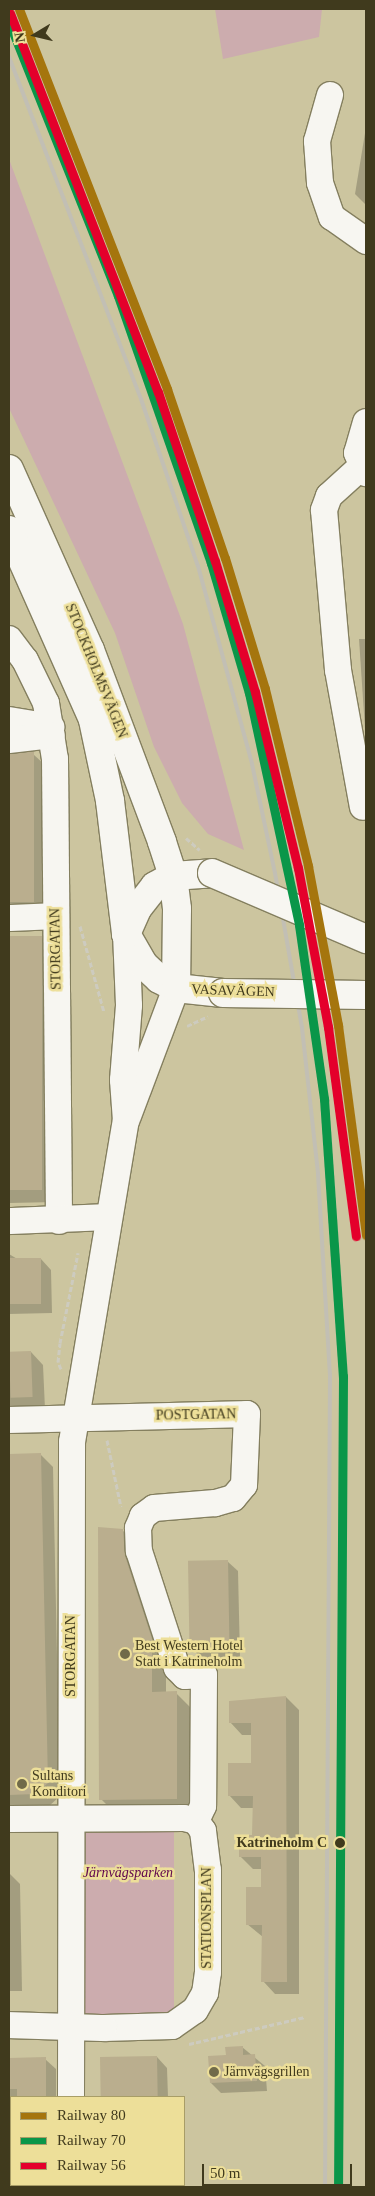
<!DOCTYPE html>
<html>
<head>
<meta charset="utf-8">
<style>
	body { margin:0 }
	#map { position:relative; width:375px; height:2196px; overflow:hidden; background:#ccc59f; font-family:"Times New Roman",serif }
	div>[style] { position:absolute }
	.green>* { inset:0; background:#ccacae; transform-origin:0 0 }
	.shadow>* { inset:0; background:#0003 }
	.building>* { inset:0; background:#baae8e; transform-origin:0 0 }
	.path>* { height:3px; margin-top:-1.5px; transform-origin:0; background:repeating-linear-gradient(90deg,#cdcbbf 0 5px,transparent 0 7.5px) }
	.roads { filter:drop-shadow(1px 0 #847f5f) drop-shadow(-1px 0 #847f5f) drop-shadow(0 1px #847f5f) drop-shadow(0 -1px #847f5f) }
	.minor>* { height:26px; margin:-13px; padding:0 13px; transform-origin:13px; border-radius:13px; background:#f7f6f1 }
	.major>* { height:28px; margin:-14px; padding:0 14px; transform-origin:14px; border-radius:14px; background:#f7f6f1 }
	.rail>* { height:4px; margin:-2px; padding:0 2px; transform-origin:2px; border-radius:2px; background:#c2bfb4 }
	.bridges { filter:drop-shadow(1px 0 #847f5f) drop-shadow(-1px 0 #847f5f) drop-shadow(0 1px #847f5f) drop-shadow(0 -1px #847f5f) }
	.major-bridge>* { height:28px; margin:-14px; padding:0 14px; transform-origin:14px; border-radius:14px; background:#f7f6f1 }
	.rail-1>* { height:9px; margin:-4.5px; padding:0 4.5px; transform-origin:4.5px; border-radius:4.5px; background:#a5750d }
	.rail-2>* { height:9px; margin:-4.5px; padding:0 4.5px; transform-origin:4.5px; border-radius:4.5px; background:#0a9649 }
	.rail-3>* { height:9px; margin:-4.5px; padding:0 4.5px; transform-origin:4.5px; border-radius:4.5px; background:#e4002b }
	.dots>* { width:14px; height:14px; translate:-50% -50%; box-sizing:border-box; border:2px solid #eddf99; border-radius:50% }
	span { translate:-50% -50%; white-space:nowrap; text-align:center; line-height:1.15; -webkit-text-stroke:5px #eddf99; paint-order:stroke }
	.street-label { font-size:14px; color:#403a1d }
	.poi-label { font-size:14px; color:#403a1d }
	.left { translate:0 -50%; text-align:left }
	.stop-label { font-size:14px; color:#403a1d; font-weight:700 }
	.right { translate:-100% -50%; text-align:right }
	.park-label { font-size:14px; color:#5f044d; font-style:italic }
	.frame { position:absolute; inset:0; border:10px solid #403a1d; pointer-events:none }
	.legend { position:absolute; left:10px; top:2096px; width:175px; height:90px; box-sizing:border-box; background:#eddf99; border:1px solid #a89d67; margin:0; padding:6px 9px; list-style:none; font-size:15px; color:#403a1d }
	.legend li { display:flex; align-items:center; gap:10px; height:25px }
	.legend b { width:25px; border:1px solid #a89d67 }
	.north { position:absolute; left:10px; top:10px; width:50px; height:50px; -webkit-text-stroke:4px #eddf99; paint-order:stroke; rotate:261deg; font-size:14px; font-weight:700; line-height:20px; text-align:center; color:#403a1d }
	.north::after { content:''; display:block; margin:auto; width:18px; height:22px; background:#403a1d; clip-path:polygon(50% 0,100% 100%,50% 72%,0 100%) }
	.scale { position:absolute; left:202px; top:2164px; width:150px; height:22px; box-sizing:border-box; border:2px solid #403a1d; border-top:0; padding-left:6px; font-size:15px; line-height:18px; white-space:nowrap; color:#403a1d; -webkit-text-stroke:4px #eddf99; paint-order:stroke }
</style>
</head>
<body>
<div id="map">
	<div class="green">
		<div style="clip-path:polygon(215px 9px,322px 9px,319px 37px,223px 59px)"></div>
		<div style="clip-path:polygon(9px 159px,183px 624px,244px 850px,208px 834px,182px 803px,154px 747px,115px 633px,9px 408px)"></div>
		<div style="left:81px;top:1827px;width:93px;height:192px"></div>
		<div style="left:98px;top:2185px;width:67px;height:2px"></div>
	</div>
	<div class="shadow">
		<div style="clip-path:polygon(366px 127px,366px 205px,355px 194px)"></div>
		<div style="clip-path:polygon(359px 639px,366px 639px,366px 734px,365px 729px)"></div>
		<div style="clip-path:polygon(33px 754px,45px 765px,45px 913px,9px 911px,9px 756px)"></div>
		<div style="clip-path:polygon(41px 937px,54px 950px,56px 1202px,10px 1203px,9px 938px)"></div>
		<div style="clip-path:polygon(9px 1254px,19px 1260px,41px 1259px,51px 1270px,52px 1313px,9px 1314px)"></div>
		<div style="clip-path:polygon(31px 1352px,43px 1365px,45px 1409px,9px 1410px,9px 1353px)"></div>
		<div style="clip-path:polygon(9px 1455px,41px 1455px,53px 1467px,60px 1796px,48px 1807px,9px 1808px)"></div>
		<div style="clip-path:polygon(122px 1530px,138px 1545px,166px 1655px,166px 1693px,176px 1693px,191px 1708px,192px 1814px,116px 1814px,101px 1799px)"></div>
		<div style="clip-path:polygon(227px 1561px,238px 1571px,240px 1658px,202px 1659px,192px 1648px)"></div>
		<div style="clip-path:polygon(286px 1697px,299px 1710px,299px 1994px,275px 1994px,263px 1981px,263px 1937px,247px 1924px,262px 1889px,262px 1869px,253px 1869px,240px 1856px,254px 1837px,254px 1808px,241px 1808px,229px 1795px,253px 1765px,253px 1735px,242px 1735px,230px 1722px)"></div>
		<div style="clip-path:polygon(9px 1873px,20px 1884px,22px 1991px,9px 1991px)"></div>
		<div style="clip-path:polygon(242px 2047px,265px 2066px,267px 2091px,221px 2093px,211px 2083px,227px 2056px)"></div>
		<div style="clip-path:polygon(157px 2057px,167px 2068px,168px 2097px,102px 2097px,101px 2058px)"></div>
		<div style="clip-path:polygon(9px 2059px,45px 2059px,56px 2069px,56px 2097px,9px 2099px)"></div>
	</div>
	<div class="building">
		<div style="left:34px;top:752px;width:150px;height:25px;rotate:90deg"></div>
		<div style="left:42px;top:936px;width:254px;height:33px;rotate:90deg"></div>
		<div style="left:9px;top:1258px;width:32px;height:46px"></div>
		<div style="left:31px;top:1351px;width:46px;height:22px;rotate:88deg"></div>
		<div style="clip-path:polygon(41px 1453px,48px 1783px,35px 1794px,9px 1795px,9px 1454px)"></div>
		<div style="clip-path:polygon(98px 1527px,123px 1529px,125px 1556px,152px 1639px,152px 1692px,177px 1691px,177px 1799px,99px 1800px)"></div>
		<div style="left:228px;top:1560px;width:88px;height:40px;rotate:89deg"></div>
		<div style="clip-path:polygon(286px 1696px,287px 1982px,261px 1982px,262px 1925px,246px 1925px,246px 1887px,261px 1887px,261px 1857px,239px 1857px,239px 1835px,252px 1835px,253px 1796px,228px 1796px,228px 1763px,251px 1763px,251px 1723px,229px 1723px,229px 1701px)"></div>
		<div style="clip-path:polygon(243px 2046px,243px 2055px,255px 2054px,257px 2081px,210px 2083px,208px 2056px,226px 2055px,225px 2047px)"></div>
		<div style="left:157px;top:2056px;width:41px;height:57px;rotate:89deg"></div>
		<div style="clip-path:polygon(46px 2057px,46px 2097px,17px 2097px,17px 2089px,9px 2089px,9px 2058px)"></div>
	</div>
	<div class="path">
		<div style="left:186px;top:838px;width:18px;rotate:41deg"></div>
		<div style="left:80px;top:926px;width:89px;rotate:74.4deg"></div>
		<div style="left:187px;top:1026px;width:23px;rotate:-25deg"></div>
		<div style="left:61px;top:1369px;width:8px;rotate:-113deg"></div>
		<div style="left:58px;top:1362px;width:19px;rotate:-84deg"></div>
		<div style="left:60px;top:1343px;width:92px;rotate:-78.7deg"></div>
		<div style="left:107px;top:1440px;width:68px;rotate:78.2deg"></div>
		<div style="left:189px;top:2044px;width:119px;rotate:-13.1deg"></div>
	</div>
	<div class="roads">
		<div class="minor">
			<div style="left:330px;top:95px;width:48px;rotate:105.8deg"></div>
			<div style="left:317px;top:141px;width:42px;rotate:85.9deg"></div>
			<div style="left:320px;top:183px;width:36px;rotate:71deg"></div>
			<div style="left:332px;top:217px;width:42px;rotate:35.2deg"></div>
			<div style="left:366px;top:422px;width:32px;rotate:106deg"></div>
			<div style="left:357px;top:453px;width:22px;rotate:66deg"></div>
			<div style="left:361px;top:467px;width:43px;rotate:137.8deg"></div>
			<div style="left:329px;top:496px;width:15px;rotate:110deg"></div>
			<div style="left:324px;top:510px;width:161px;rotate:85deg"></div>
			<div style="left:338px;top:670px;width:139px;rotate:79.7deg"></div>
			<div style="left:9px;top:639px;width:26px;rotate:53deg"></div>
			<div style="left:25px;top:660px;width:48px;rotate:64deg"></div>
			<div style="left:46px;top:703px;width:57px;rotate:80.9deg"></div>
			<div style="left:55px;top:759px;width:462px;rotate:89.5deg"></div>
			<div style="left:9px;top:720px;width:43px;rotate:9.5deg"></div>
			<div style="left:9px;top:740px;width:43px;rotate:-6.6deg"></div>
			<div style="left:9px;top:918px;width:47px;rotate:-2.4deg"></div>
			<div style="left:128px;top:1116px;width:137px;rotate:-69.4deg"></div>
			<div style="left:9px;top:1221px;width:99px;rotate:-2.3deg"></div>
			<div style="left:9px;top:1420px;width:238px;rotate:-1.4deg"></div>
			<div style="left:247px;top:1414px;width:71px;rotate:92.4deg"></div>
			<div style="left:244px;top:1485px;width:17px;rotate:130deg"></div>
			<div style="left:233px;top:1498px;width:19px;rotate:164deg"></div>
			<div style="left:215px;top:1503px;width:61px;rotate:175.3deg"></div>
			<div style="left:154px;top:1508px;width:14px;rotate:144deg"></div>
			<div style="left:143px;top:1516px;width:13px;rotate:113deg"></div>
			<div style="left:138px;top:1528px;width:23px;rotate:88deg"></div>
			<div style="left:139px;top:1551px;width:123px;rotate:72deg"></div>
			<div style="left:177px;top:1668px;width:11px;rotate:45deg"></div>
			<div style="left:185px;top:1676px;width:19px;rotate:-3deg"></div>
			<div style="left:204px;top:1675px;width:131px;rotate:90.4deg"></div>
			<div style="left:203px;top:1806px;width:17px;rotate:115deg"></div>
			<div style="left:9px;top:1819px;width:175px;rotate:-0.3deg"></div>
			<div style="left:184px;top:1818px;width:12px;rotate:14deg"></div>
			<div style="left:196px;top:1821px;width:12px;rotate:55deg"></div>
			<div style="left:203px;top:1831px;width:39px;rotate:83deg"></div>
			<div style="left:208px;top:1870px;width:102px;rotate:90deg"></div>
			<div style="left:208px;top:1972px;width:21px;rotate:98deg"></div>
			<div style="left:205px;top:1993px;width:20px;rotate:120deg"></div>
			<div style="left:195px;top:2010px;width:28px;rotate:145deg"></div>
			<div style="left:172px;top:2026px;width:68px;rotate:178.3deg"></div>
			<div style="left:104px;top:2028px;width:95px;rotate:-178.2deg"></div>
			<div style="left:71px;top:2097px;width:655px;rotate:-89.91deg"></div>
			<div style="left:72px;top:1442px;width:326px;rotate:-80.5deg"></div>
			<div style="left:126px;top:1121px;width:41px;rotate:-94.2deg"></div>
			<div style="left:123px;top:1080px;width:75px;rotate:-85.4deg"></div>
			<div style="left:129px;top:1005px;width:71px;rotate:-92.4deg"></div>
			<div style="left:74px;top:2185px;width:2px;rotate:90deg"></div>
		</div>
		<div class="major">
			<div style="left:9px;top:469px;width:198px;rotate:65.9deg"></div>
			<div style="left:90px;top:650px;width:205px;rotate:69.4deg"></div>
			<div style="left:162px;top:842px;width:36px;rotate:72deg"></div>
			<div style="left:173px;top:876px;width:33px;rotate:83deg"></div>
			<div style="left:177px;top:909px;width:79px;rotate:90.7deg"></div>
			<div style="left:9px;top:530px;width:208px;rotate:66.1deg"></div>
			<div style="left:93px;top:720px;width:83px;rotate:78.1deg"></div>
			<div style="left:110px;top:801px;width:134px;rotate:83.1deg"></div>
			<div style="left:126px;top:934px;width:34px;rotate:60deg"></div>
			<div style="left:143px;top:964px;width:22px;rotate:43deg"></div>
			<div style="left:159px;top:979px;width:19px;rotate:28deg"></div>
			<div style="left:176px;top:988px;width:47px;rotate:6.1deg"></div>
			<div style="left:126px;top:934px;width:27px;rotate:-66deg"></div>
			<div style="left:137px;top:909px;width:29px;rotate:-52deg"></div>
			<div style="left:155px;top:886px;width:21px;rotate:-29deg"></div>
			<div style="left:173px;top:876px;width:39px;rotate:-4deg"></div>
		</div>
	</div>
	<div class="rail">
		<div style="left:9px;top:57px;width:367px;rotate:68.9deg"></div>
		<div style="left:141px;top:399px;width:176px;rotate:71.2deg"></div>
		<div style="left:198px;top:566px;width:205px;rotate:74.7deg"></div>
		<div style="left:252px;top:764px;width:111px;rotate:78.1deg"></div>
		<div style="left:275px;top:873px;width:157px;rotate:80.1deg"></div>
		<div style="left:302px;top:1028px;width:147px;rotate:83.7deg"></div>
		<div style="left:318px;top:1174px;width:201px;rotate:86.6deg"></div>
		<div style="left:330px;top:1375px;width:812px;rotate:90.35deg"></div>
	</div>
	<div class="bridges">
		<div class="major-bridge">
			<div style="left:212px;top:873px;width:168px;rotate:23.2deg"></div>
			<div style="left:223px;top:993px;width:143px;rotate:0.8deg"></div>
		</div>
	</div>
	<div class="rail-1">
		<div style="left:19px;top:9px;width:408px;rotate:68.7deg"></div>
		<div style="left:167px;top:389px;width:179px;rotate:71.1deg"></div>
		<div style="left:225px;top:558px;width:137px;rotate:73deg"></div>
		<div style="left:265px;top:689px;width:182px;rotate:76.3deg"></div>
		<div style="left:308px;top:866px;width:162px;rotate:79.3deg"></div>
		<div style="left:338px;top:1025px;width:212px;rotate:82.4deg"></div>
	</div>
	<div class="rail-2">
		<div style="left:9px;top:22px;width:295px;rotate:68.3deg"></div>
		<div style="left:118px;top:296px;width:283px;rotate:70.8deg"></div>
		<div style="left:211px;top:563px;width:135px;rotate:73.7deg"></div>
		<div style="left:249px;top:693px;width:237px;rotate:77.8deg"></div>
		<div style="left:299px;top:925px;width:176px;rotate:81.8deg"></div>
		<div style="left:324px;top:1099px;width:278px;rotate:86.1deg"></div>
		<div style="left:343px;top:1376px;width:811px;rotate:90.35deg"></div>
	</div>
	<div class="rail-3">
		<div style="left:10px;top:13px;width:407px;rotate:68.7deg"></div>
		<div style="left:158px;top:392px;width:178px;rotate:71.4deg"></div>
		<div style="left:215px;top:561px;width:137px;rotate:73deg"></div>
		<div style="left:255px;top:692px;width:181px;rotate:76.3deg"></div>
		<div style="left:298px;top:868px;width:162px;rotate:79.3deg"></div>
		<div style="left:328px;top:1027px;width:211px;rotate:82.4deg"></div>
	</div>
	<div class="dots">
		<div style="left:125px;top:1654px;background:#716b4a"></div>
		<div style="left:22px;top:1784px;background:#716b4a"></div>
		<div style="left:340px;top:1843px;background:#403a1d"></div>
		<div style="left:214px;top:2072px;background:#716b4a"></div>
	</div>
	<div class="street-label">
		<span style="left:96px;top:671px;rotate:68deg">STOCKHOLMSVÄGEN</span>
		<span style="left:56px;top:949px;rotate:-91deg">STORGATAN</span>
		<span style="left:233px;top:991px;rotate:2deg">VASAVÄGEN</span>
		<span style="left:196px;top:1415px;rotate:-1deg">POSTGATAN</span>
		<span style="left:71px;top:1656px;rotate:-90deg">STORGATAN</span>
		<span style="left:207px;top:1918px;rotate:-90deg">STATIONSPLAN</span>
	</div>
	<div class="poi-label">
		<span class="left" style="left:135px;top:1654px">Best Western Hotel<br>Statt i Katrineholm</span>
		<span class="left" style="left:32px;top:1784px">Sultans<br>Konditori</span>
		<span class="left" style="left:224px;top:2072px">Järnvägsgrillen</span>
	</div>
	<div class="stop-label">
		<span class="right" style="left:327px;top:1843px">Katrineholm C</span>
	</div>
	<div class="park-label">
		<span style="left:128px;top:1873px">Järnvägsparken</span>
	</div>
	<div class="frame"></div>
	<ul class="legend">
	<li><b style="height:6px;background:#a5750d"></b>Railway 80</li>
	<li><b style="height:6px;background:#0a9649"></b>Railway 70</li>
	<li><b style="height:6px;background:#e4002b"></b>Railway 56</li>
	</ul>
	<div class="north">N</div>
	<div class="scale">50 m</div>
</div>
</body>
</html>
